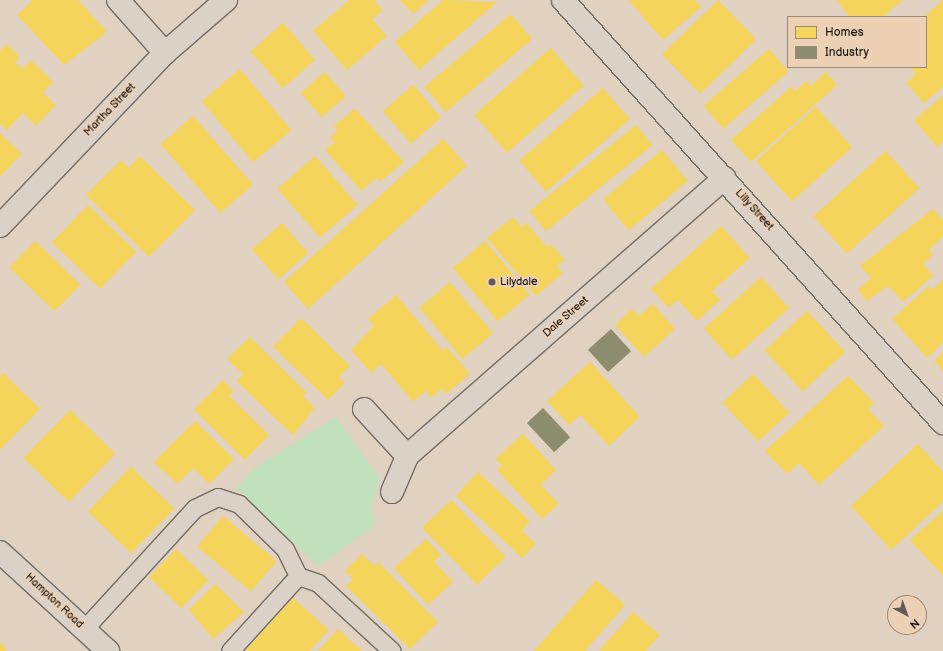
<!DOCTYPE html>
<html>
<head>
<meta charset="utf-8">
<style>
	body { margin:0 }
	#map { position:relative; width:943px; height:651px; overflow:hidden; background:#e0d1c1; font-family:"Balsamiq Sans",sans-serif }
	div>[style] { position:absolute }
	.green>* { inset:0; background:#c1e0bc }
	.homes>* { inset:0; background:#f6d55c; transform-origin:0 0 }
	.industry>* { inset:0; background:#8c8c6e; transform-origin:0 0 }
	.roads { filter:drop-shadow(1px 0 #746d66) drop-shadow(-1px 0 #746d66) drop-shadow(0 1px #746d66) drop-shadow(0 -1px #746d66) }
	.lane>* { height:17px; margin:-8.5px; padding:0 8.5px; transform-origin:8.5px; border-radius:8.5px; background:#dbd1c6 }
	.street>* { height:22px; margin:-11px; padding:0 11px; transform-origin:11px; border-radius:11px; background:#dbd1c6 }
	.primary>* { height:22px; margin:-11px; padding:0 11px; transform-origin:11px; border-radius:11px; background:#dbd1c6 }
	.dots>* { width:11px; height:11px; translate:-50% -50%; box-sizing:border-box; border:2px solid #edd1b4; border-radius:50% }
	span { translate:-50% -50%; white-space:nowrap; text-align:center; line-height:1.15; -webkit-text-stroke:4px #edd1b4; paint-order:stroke }
	.street-label { font-size:11px; color:#1c1c1c }
	.poi-label { font-size:11px; color:#1c1c1c }
	.left { translate:0 -50%; text-align:left }
	.legend { position:absolute; left:787px; top:16px; width:140px; height:52px; box-sizing:border-box; background:#edd1b4; border:1px solid #998977; margin:0; padding:5px 7px; list-style:none; font-size:12px; color:#1c1c1c }
	.legend li { display:flex; align-items:center; gap:8px; height:20px }
	.legend b { width:20px; border:1px solid #998977 }
	.north { position:absolute; left:887px; top:595px; width:40px; height:40px; box-sizing:border-box; background:#edd1b4; border:1px solid #998977; border-radius:50%; rotate:139deg; font-size:11px; font-weight:700; line-height:16px; text-align:center; color:#1c1c1c }
	.north::after { content:''; display:block; margin:auto; width:14px; height:18px; background:#615b56; clip-path:polygon(50% 0,100% 100%,50% 72%,0 100%) }
</style>
</head>
<body>
<div id="map">
	<div class="green">
		<div style="clip-path:polygon(336px 417px,380px 478px,371px 507px,376px 525px,318px 566px,236px 489px,253px 469px)"></div>
	</div>
	<div class="homes">
		<div style="clip-path:polygon(33px 0,78px 0,107px 32px,64px 65px,17px 15px)"></div>
		<div style="clip-path:polygon(349px 0,374px 0,383px 11px,372px 19px,387px 36px,347px 70px,313px 31px)"></div>
		<div style="clip-path:polygon(400px 0,429px 0,413px 14px)"></div>
		<div style="clip-path:polygon(443px 0,497px 2px,419px 70px,395px 42px)"></div>
		<div style="clip-path:polygon(628px 0,695px 0,701px 7px,663px 40px)"></div>
		<div style="left:718px;top:0;width:55px;height:78px;rotate:46deg"></div>
		<div style="clip-path:polygon(836px 0,903px 0,883px 17px,850px 17px)"></div>
		<div style="clip-path:polygon(943px 0,943px 87px,924px 103px,906px 83px,916px 74px,910px 67px,926px 67px,924px 17px)"></div>
		<div style="left:511px;top:14px;width:33px;height:113px;rotate:50deg"></div>
		<div style="left:283px;top:23px;width:49px;height:43px;rotate:49deg"></div>
		<div style="clip-path:polygon(7px 44px,20px 57px,15px 62px,22px 69px,31px 60px,53px 82px,43px 93px,56px 105px,36px 126px,23px 113px,7px 130px,0 124px,0 51px)"></div>
		<div style="left:551px;top:48px;width:50px;height:102px;rotate:49deg"></div>
		<div style="left:769px;top:49px;width:30px;height:87px;rotate:49deg"></div>
		<div style="left:240px;top:69px;width:80px;height:50px;rotate:50deg"></div>
		<div style="left:325px;top:72px;width:32px;height:32px;rotate:49deg"></div>
		<div style="clip-path:polygon(826px 72px,837px 85px,751px 162px,731px 140px,791px 87px,795px 91px,807px 81px,811px 86px)"></div>
		<div style="left:413px;top:85px;width:43px;height:40px;rotate:49deg"></div>
		<div style="left:603px;top:88px;width:41px;height:111px;rotate:49deg"></div>
		<div style="clip-path:polygon(943px 96px,943px 142px,937px 147px,914px 120px)"></div>
		<div style="left:816px;top:107px;width:54px;height:81px;rotate:48deg"></div>
		<div style="clip-path:polygon(355px 109px,404px 162px,380px 182px,376px 178px,361px 191px,325px 150px,334px 142px,330px 137px,338px 131px,334px 126px)"></div>
		<div style="left:193px;top:116px;width:91px;height:43px;rotate:49deg"></div>
		<div style="left:636px;top:125px;width:26px;height:137px;rotate:51deg"></div>
		<div style="clip-path:polygon(0 133px,22px 154px,0 177px)"></div>
		<div style="left:443px;top:139px;width:36px;height:214px;rotate:48deg"></div>
		<div style="left:662px;top:150px;width:40px;height:77px;rotate:50deg"></div>
		<div style="left:886px;top:151px;width:50px;height:98px;rotate:48deg"></div>
		<div style="clip-path:polygon(140px 156px,195px 210px,149px 257px,86px 195px,121px 160px,129px 168px)"></div>
		<div style="left:315px;top:156px;width:65px;height:50px;rotate:49deg"></div>
		<div style="left:88px;top:205px;width:67px;height:52px;rotate:44deg"></div>
		<div style="clip-path:polygon(933px 209px,943px 220px,943px 237px,929px 250px,933px 255px,923px 264px,933px 276px,903px 302px,888px 286px,867px 301px,858px 290px,871px 278px,860px 266px)"></div>
		<div style="clip-path:polygon(513px 217px,522px 227px,526px 223px,547px 247px,551px 244px,565px 260px,557px 266px,563px 273px,536px 296px,487px 238px)"></div>
		<div style="left:282px;top:223px;width:40px;height:40px;rotate:49deg"></div>
		<div style="clip-path:polygon(721px 226px,750px 258px,712px 291px,720px 300px,697px 321px,678px 300px,669px 308px,651px 289px)"></div>
		<div style="left:35px;top:241px;width:63px;height:37px;rotate:44deg"></div>
		<div style="left:485px;top:241px;width:70px;height:42px;rotate:50deg"></div>
		<div style="left:761px;top:277px;width:42px;height:77px;rotate:48deg"></div>
		<div style="clip-path:polygon(943px 280px,943px 343px,927px 358px,892px 319px,929px 286px,932px 290px)"></div>
		<div style="left:450px;top:282px;width:67px;height:40px;rotate:50deg"></div>
		<div style="clip-path:polygon(396px 295px,443px 351px,447px 347px,470px 374px,446px 394px,441px 389px,431px 398px,426px 391px,413px 402px,381px 364px,371px 373px,351px 350px,374px 326px,368px 319px)"></div>
		<div style="clip-path:polygon(653px 304px,675px 329px,644px 357px,615px 325px,632px 309px,639px 316px)"></div>
		<div style="left:807px;top:311px;width:56px;height:58px;rotate:47deg"></div>
		<div style="clip-path:polygon(301px 318px,350px 366px,339px 377px,345px 383px,328px 400px,273px 347px)"></div>
		<div style="clip-path:polygon(250px 337px,307px 393px,303px 396px,315px 408px,293px 435px,236px 381px,243px 374px,227px 359px)"></div>
		<div style="clip-path:polygon(943px 352px,943px 371px,934px 361px)"></div>
		<div style="clip-path:polygon(590px 362px,640px 417px,609px 446px,580px 415px,569px 425px,547px 401px)"></div>
		<div style="clip-path:polygon(3px 373px,40px 409px,0 450px,0 376px)"></div>
		<div style="left:753px;top:374px;width:53px;height:42px;rotate:47deg"></div>
		<div style="clip-path:polygon(848px 376px,874px 403px,868px 409px,884px 426px,819px 485px,799px 463px,787px 474px,765px 451px)"></div>
		<div style="clip-path:polygon(223px 380px,234px 392px,229px 396px,269px 435px,245px 460px,194px 410px)"></div>
		<div style="left:70px;top:410px;width:63px;height:67px;rotate:44deg"></div>
		<div style="clip-path:polygon(195px 421px,234px 459px,209px 484px,193px 468px,177px 484px,154px 462px)"></div>
		<div style="clip-path:polygon(523px 434px,556px 470px,541px 485px,559px 504px,542px 519px,497px 470px,502px 465px,495px 459px)"></div>
		<div style="clip-path:polygon(918px 444px,943px 472px,943px 502px,891px 550px,851px 506px)"></div>
		<div style="left:131px;top:467px;width:60px;height:62px;rotate:44deg"></div>
		<div style="clip-path:polygon(478px 472px,530px 521px,522px 531px,536px 544px,522px 558px,456px 496px)"></div>
		<div style="left:451px;top:500px;width:79px;height:40px;rotate:46deg"></div>
		<div style="clip-path:polygon(943px 511px,943px 576px,910px 540px)"></div>
		<div style="left:223px;top:516px;width:70px;height:40px;rotate:40deg"></div>
		<div style="clip-path:polygon(426px 539px,441px 555px,434px 562px,453px 582px,428px 605px,394px 568px)"></div>
		<div style="left:176px;top:549px;width:45px;height:39px;rotate:44deg"></div>
		<div style="clip-path:polygon(362px 554px,375px 566px,378px 562px,438px 622px,410px 649px,346px 586px,353px 579px,345px 571px)"></div>
		<div style="clip-path:polygon(596px 580px,625px 605px,585px 651px,534px 651px)"></div>
		<div style="clip-path:polygon(215px 584px,244px 612px,213px 639px,189px 610px)"></div>
		<div style="clip-path:polygon(293px 598px,329px 630px,310px 651px,245px 651px)"></div>
		<div style="clip-path:polygon(633px 612px,660px 635px,646px 651px,599px 651px)"></div>
		<div style="clip-path:polygon(338px 629px,362px 651px,318px 651px)"></div>
		<div style="clip-path:polygon(0 642px,7px 649px,5px 651px,0 651px)"></div>
	</div>
	<div class="industry">
		<div style="left:611px;top:329px;width:30px;height:31px;rotate:48deg"></div>
		<div style="left:543px;top:408px;width:40px;height:22px;rotate:47deg"></div>
	</div>
	<div class="roads">
		<div class="lane">
			<div style="left:298px;top:576px;width:21px;rotate:19deg"></div>
			<div style="left:318px;top:583px;width:100px;rotate:42.6deg"></div>
			<div style="left:84px;top:629px;width:164px;rotate:-47.5deg"></div>
			<div style="left:195px;top:508px;width:25px;rotate:-26deg"></div>
			<div style="left:218px;top:497px;width:22px;rotate:18deg"></div>
			<div style="left:239px;top:504px;width:64px;rotate:44.4deg"></div>
			<div style="left:285px;top:549px;width:30px;rotate:64deg"></div>
			<div style="left:298px;top:576px;width:101px;rotate:132.2deg"></div>
		</div>
		<div class="street">
			<div style="left:118px;top:0;width:71px;rotate:48.4deg"></div>
			<div style="left:563px;top:0;width:569px;rotate:48.07deg"></div>
			<div style="left:0;top:226px;width:239px;rotate:-46.4deg"></div>
			<div style="left:165px;top:53px;width:81px;rotate:-41deg"></div>
			<div style="left:364px;top:409px;width:64px;rotate:47.5deg"></div>
			<div style="left:392px;top:492px;width:39px;rotate:-67deg"></div>
			<div style="left:407px;top:456px;width:422px;rotate:-41.2deg"></div>
		</div>
		<div class="primary">
			<div style="left:0;top:552px;width:147px;rotate:42.5deg"></div>
		</div>
	</div>
	<div class="dots">
		<div style="left:492px;top:282px;background:#615b56"></div>
	</div>
	<div class="street-label">
		<span style="left:110px;top:110px;rotate:-46deg">Martha Street</span>
		<span style="left:754px;top:210px;rotate:48deg">Lilly Street</span>
		<span style="left:566px;top:317px;rotate:-41deg">Dale Street</span>
		<span style="left:54px;top:601px;rotate:43deg">Hampton Road</span>
	</div>
	<div class="poi-label">
		<span class="left" style="left:500px;top:282px">Lilydale</span>
	</div>
	<ul class="legend">
	<li><b style="height:11px;background:#f6d55c"></b>Homes</li>
	<li><b style="height:11px;background:#8c8c6e"></b>Industry</li>
	</ul>
	<div class="north">N</div>
</div>
</body>
</html>
